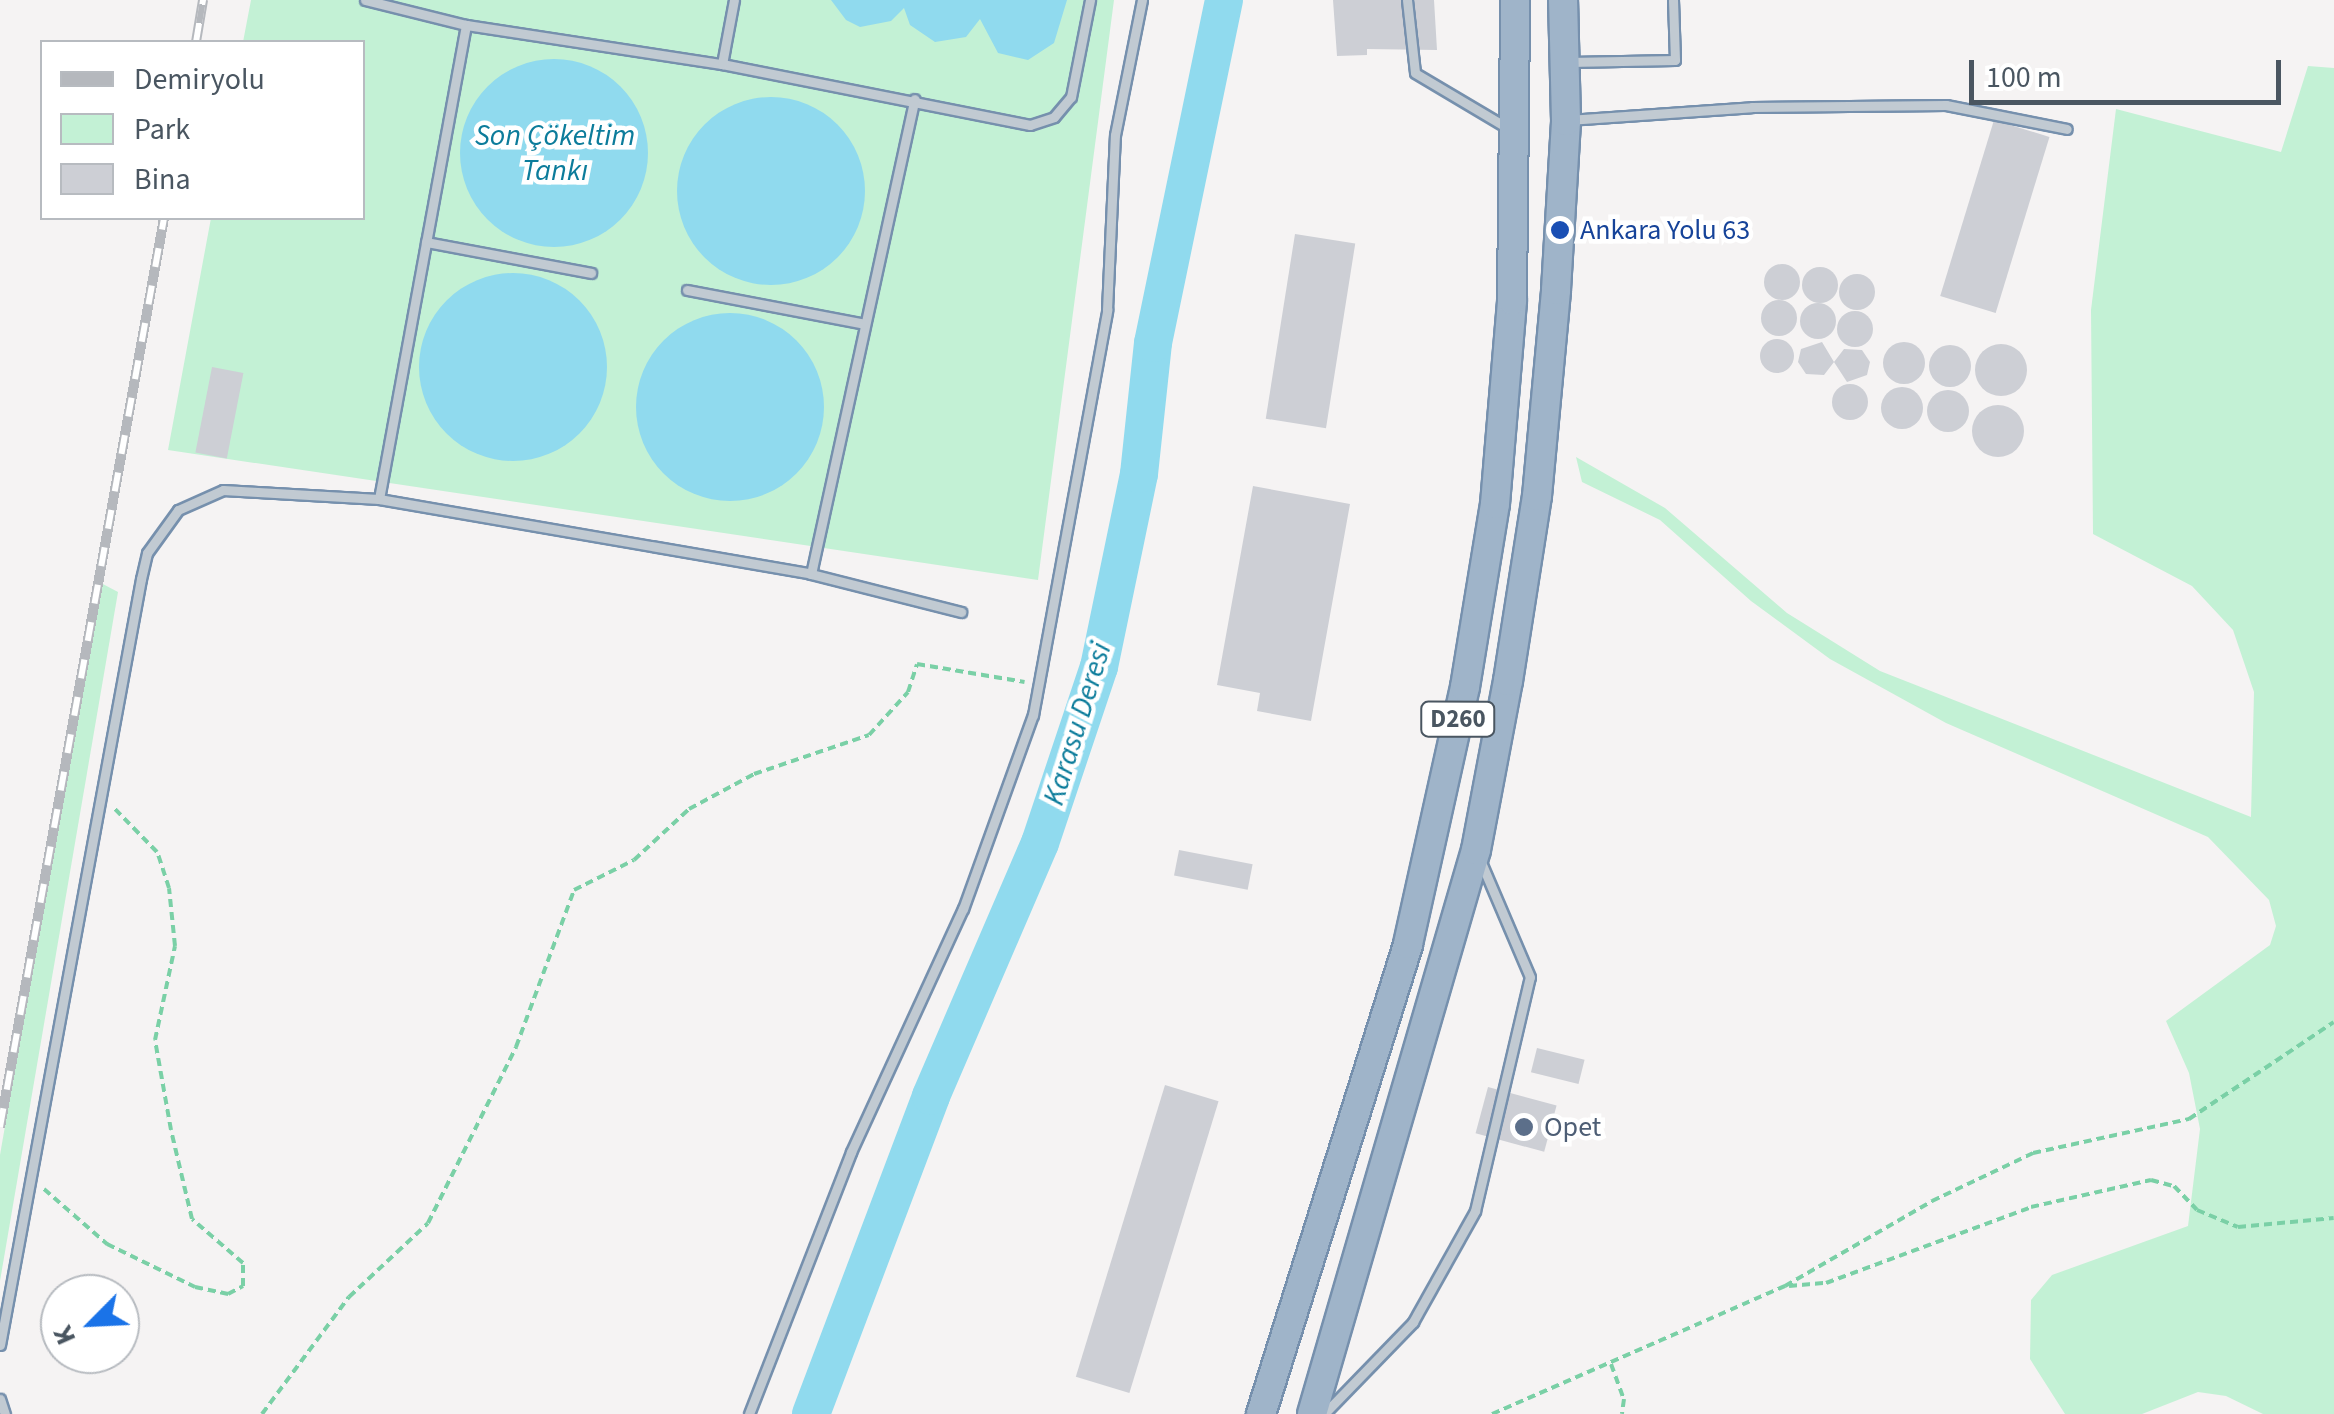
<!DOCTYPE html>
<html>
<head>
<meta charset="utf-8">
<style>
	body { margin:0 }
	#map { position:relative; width:2334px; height:1414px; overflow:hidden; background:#f5f3f3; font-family:"Source Sans 3",sans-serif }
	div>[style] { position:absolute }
	.green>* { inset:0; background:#c3f1d5 }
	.water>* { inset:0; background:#90daee }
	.round { border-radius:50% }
	.river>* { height:38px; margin:-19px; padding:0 19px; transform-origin:19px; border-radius:19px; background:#90daee }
	.building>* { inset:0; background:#cdcfd5; transform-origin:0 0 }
	.path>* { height:4px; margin-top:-2px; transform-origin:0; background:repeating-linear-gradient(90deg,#7ad0a6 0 8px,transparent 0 13px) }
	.roads { filter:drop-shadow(2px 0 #7690ad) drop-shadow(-2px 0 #7690ad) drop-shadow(0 2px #7690ad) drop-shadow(0 -2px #7690ad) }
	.service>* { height:9px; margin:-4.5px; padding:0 4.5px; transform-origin:4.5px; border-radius:4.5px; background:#c1cad2 }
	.trunk>* { height:28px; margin:-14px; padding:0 14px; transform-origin:14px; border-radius:14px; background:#9fb4c9 }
	.rail>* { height:10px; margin-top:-5px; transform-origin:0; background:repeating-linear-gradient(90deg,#fff 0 19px,#b5b8bd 0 38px); box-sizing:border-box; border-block:2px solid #b5b8bd }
	.dots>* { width:28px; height:28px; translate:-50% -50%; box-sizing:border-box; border:5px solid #fff; border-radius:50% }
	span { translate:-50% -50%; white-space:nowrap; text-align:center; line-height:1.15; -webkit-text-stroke:9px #fff; paint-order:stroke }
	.shield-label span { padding:2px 8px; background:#fff; border:2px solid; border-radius:8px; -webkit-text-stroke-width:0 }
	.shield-label { font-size:25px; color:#4a5661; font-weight:700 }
	.transit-label { font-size:28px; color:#164399 }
	.left { translate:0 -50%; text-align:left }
	.service-label { font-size:28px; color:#4e5e75 }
	.water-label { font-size:30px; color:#0c7c9b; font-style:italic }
	.legend { position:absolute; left:40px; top:40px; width:325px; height:180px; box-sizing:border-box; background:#fff; border:2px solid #b7bbc0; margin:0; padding:12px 18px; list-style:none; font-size:30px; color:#4a5661 }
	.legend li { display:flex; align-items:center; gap:20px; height:50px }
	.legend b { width:50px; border:2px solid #b7bbc0 }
	.north { position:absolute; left:40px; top:1274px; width:100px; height:100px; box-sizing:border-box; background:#fff; border:2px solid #b7bbc0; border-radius:50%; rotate:246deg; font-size:28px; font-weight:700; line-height:40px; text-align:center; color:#4a5661 }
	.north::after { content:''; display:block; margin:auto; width:35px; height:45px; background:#1a73e8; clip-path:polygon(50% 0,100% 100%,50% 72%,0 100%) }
	.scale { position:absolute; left:1969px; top:60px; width:312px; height:45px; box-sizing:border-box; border:5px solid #4a5661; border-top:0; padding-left:12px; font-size:30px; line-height:35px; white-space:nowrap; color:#4a5661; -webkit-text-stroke:8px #fff; paint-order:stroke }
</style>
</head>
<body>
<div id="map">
	<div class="green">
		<div style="clip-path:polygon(251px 0,1114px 0,1038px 580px,168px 450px,211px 218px,362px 218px,362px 42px,243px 42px)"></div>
		<div style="clip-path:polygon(2308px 66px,2334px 68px,2334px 1414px,2263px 1414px,2226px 1396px,2198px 1392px,2142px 1414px,2065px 1414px,2030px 1359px,2031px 1300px,2052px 1275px,2188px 1226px,2200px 1129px,2189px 1073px,2166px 1021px,2270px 945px,2276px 926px,2269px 900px,2208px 837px,1946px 723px,1830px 659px,1751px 601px,1660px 520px,1582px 482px,1576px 457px,1665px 508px,1787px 613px,1880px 671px,2251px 817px,2254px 692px,2233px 630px,2192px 586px,2093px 534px,2091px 310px,2116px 109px,2281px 152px)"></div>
		<div style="clip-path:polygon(99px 582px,118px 592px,0 1281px,0 1155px)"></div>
	</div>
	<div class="water">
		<div style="clip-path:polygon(831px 0,1067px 0,1054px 43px,1028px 60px,998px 53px,980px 19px,966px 37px,935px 42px,910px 25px,904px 8px,891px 21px,860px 27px,846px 20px)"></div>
		<div class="round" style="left:460px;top:59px;width:188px;height:188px"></div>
		<div class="round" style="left:677px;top:97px;width:188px;height:188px"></div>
		<div class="round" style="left:419px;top:273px;width:188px;height:188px"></div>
		<div class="round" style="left:636px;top:313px;width:188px;height:188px"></div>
	</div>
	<div class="river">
		<div style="left:811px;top:1414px;width:340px;rotate:-69.3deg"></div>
		<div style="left:931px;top:1096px;width:275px;rotate:-66.7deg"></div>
		<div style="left:1040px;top:843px;width:186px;rotate:-71.5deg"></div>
		<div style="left:1099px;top:667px;width:197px;rotate:-78.3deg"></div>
		<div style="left:1139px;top:474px;width:132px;rotate:-83.9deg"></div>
		<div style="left:1153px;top:343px;width:350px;rotate:-78.3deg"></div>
	</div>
	<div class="building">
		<div style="clip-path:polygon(1333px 0,1434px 0,1437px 50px,1367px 49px,1367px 55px,1337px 56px)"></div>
		<div style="left:1994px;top:120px;width:58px;height:184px;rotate:17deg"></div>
		<div style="left:1295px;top:234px;width:61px;height:187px;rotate:9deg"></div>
		<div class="round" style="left:1764px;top:264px;width:36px;height:36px"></div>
		<div class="round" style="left:1802px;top:267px;width:36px;height:36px"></div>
		<div class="round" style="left:1839px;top:274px;width:36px;height:36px"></div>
		<div class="round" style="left:1761px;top:300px;width:36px;height:36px"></div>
		<div class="round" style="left:1800px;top:303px;width:36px;height:36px"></div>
		<div class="round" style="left:1837px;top:311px;width:36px;height:36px"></div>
		<div class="round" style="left:1760px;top:339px;width:34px;height:34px"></div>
		<div style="clip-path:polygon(1822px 342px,1834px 362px,1844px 349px,1862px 350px,1870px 362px,1867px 375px,1847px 382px,1834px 362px,1824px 375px,1806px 374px,1798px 362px,1801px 349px)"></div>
		<div class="round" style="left:1883px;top:342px;width:42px;height:42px"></div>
		<div class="round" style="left:1975px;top:344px;width:52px;height:52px"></div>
		<div class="round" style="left:1929px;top:345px;width:42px;height:42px"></div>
		<div style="left:212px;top:367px;width:32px;height:87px;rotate:11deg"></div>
		<div class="round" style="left:1832px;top:384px;width:36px;height:36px"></div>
		<div class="round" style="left:1881px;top:387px;width:42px;height:42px"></div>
		<div class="round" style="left:1927px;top:390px;width:42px;height:42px"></div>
		<div class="round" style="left:1972px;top:405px;width:52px;height:52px"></div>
		<div style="clip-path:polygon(1253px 486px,1350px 504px,1311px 721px,1257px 711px,1260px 693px,1217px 685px)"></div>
		<div style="left:1179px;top:850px;width:75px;height:26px;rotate:11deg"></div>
		<div style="left:1537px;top:1048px;width:49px;height:25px;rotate:14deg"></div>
		<div style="left:1165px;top:1085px;width:56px;height:305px;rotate:17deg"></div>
		<div style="left:1488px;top:1087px;width:71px;height:48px;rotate:15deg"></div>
	</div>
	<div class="path">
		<div style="left:44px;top:1189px;width:84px;rotate:41.1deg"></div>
		<div style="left:107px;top:1244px;width:98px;rotate:26deg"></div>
		<div style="left:195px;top:1287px;width:34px;rotate:12deg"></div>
		<div style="left:228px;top:1294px;width:17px;rotate:-28deg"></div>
		<div style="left:243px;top:1286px;width:23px;rotate:-90deg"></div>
		<div style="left:243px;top:1263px;width:67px;rotate:-139.2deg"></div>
		<div style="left:192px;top:1219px;width:91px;rotate:-103.3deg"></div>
		<div style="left:171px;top:1130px;width:91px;rotate:-100.1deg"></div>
		<div style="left:155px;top:1040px;width:96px;rotate:-78deg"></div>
		<div style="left:175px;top:946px;width:58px;rotate:-95.9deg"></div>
		<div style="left:169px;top:888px;width:38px;rotate:-108deg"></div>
		<div style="left:157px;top:852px;width:60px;rotate:-134.3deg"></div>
		<div style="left:1789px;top:1286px;width:37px;rotate:-5deg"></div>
		<div style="left:1826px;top:1283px;width:219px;rotate:-20.3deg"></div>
		<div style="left:2031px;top:1207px;width:123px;rotate:-12.7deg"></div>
		<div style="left:2151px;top:1180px;width:24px;rotate:15deg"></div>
		<div style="left:2174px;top:1186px;width:33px;rotate:46deg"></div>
		<div style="left:2197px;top:1210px;width:44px;rotate:22.5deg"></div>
		<div style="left:2238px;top:1227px;width:96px;rotate:-5.4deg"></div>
		<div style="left:1611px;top:1364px;width:37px;rotate:70deg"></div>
		<div style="left:1624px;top:1399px;width:15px;rotate:98deg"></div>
		<div style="left:262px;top:1414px;width:146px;rotate:-53.4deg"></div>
		<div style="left:349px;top:1297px;width:108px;rotate:-43.1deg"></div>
		<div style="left:428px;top:1223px;width:197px;rotate:-63.4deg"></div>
		<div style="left:516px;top:1047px;width:167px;rotate:-69.7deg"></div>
		<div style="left:574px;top:890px;width:67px;rotate:-26.6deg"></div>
		<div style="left:634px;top:860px;width:75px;rotate:-42.8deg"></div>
		<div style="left:689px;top:809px;width:74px;rotate:-28.3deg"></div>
		<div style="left:754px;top:774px;width:121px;rotate:-18.7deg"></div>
		<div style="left:869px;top:735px;width:58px;rotate:-47.8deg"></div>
		<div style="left:908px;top:692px;width:29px;rotate:-72deg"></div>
		<div style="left:917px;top:664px;width:109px;rotate:9.5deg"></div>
		<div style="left:1492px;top:1414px;width:320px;rotate:-23.6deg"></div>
		<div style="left:1785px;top:1286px;width:170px;rotate:-30deg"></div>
		<div style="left:1932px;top:1201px;width:112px;rotate:-25.4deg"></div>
		<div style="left:2033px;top:1153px;width:160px;rotate:-12.3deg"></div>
		<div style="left:2189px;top:1119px;width:174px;rotate:-33.8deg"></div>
	</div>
	<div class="roads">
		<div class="service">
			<div style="left:365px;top:0;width:104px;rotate:13.9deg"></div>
			<div style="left:466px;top:25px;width:259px;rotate:8.7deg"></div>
			<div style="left:722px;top:64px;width:314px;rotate:11.2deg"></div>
			<div style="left:1030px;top:125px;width:25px;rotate:-18deg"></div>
			<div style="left:1054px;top:117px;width:26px;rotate:-50deg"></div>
			<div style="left:1071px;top:97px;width:99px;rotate:-78.9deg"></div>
			<div style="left:1407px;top:0;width:73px;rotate:83.7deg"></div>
			<div style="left:1415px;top:73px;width:106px;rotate:30.7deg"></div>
			<div style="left:1569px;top:62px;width:106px;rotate:-1.1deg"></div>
			<div style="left:1675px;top:60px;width:60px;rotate:-91.9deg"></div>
			<div style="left:722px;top:64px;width:65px;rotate:-79.4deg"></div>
			<div style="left:1568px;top:120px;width:184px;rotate:-4deg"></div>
			<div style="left:1752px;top:107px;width:194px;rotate:-0.6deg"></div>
			<div style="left:1946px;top:105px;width:123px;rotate:11.2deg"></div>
			<div style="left:426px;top:242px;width:168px;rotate:10.6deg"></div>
			<div style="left:687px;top:290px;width:181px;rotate:10.8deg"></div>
			<div style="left:379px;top:499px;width:482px;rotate:-79.6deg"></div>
			<div style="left:811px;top:574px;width:486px;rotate:-77.7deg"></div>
			<div style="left:0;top:1345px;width:779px;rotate:-79.57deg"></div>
			<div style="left:141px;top:579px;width:27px;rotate:-77deg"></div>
			<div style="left:147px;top:553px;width:53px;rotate:-54.2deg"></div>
			<div style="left:178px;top:510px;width:49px;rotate:-24deg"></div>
			<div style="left:223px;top:490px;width:156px;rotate:3.3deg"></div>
			<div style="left:379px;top:499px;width:438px;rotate:9.8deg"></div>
			<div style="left:811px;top:574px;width:155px;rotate:14.2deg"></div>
			<div style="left:0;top:1399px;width:16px;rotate:72deg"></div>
			<div style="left:749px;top:1414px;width:281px;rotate:-68.7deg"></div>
			<div style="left:851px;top:1152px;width:268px;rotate:-65.3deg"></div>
			<div style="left:963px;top:909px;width:206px;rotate:-70.2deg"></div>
			<div style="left:1033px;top:715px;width:412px;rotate:-79.6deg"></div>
			<div style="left:1107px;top:310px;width:175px;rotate:-87.4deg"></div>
			<div style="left:1115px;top:135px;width:138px;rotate:-78.7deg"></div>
			<div style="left:1324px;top:1414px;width:128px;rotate:-45.9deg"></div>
			<div style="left:1413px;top:1322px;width:127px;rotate:-60.8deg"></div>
			<div style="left:1475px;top:1211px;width:240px;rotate:-76.8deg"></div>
			<div style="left:1530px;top:977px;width:127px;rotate:-113.1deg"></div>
		</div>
		<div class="trunk">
			<div style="left:1261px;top:1414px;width:492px;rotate:-72.6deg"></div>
			<div style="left:1408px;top:944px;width:263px;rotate:-77.5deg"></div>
			<div style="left:1465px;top:687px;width:185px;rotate:-80.7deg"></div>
			<div style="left:1495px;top:504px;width:205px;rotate:-85.2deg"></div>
			<div style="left:1512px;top:300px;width:300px;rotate:-89.4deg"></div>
			<div style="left:1312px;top:1414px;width:587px;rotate:-73.79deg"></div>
			<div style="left:1476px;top:850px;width:172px;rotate:-79.3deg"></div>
			<div style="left:1508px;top:681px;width:187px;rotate:-81.1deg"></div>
			<div style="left:1537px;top:496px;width:207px;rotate:-84.7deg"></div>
			<div style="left:1556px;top:290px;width:169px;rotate:-86.6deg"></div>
			<div style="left:1566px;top:121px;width:121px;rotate:-91.4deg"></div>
		</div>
	</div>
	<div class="rail">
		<div style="left:196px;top:42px;width:43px;rotate:-80.5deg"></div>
		<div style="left:0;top:1127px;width:924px;rotate:-79.77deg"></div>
	</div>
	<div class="dots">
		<div style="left:1560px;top:230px;background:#1a4fb4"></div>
		<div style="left:1524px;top:1127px;background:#5c6f8a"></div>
	</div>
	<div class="shield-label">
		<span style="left:1458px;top:719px">D260</span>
	</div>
	<div class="transit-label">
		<span class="left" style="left:1580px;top:230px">Ankara Yolu 63</span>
	</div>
	<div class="service-label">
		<span class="left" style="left:1544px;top:1127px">Opet</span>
	</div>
	<div class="water-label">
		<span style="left:555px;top:153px">Son Çökeltim<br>Tankı</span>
		<span style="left:1078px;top:724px;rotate:-73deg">Karasu Deresi</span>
	</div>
	<ul class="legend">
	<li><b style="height:12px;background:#b5b8bd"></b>Demiryolu</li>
	<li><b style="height:28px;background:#c3f1d5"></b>Park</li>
	<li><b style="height:28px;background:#cdcfd5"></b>Bina</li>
	</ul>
	<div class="north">K</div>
	<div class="scale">100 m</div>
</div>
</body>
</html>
